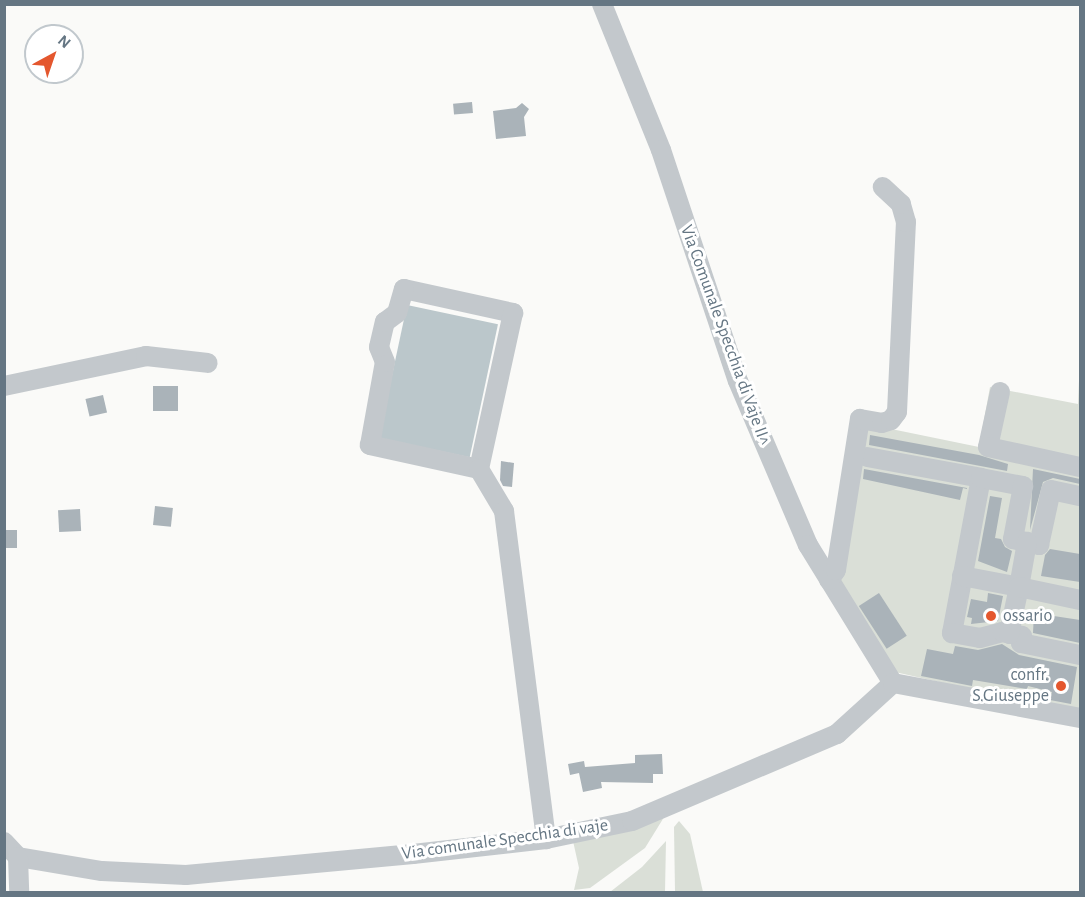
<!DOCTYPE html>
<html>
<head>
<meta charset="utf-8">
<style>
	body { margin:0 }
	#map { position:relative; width:1085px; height:897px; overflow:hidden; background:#fafaf8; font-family:"Alegreya Sans",sans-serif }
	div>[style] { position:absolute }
	.green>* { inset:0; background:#dadfd7 }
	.water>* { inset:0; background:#bbc7cb; transform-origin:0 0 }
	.building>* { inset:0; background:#aab3b9; transform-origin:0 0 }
	.minor>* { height:20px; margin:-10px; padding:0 10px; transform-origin:10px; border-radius:10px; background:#c3c8cc }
	.dots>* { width:16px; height:16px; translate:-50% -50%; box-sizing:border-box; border:3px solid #fff; border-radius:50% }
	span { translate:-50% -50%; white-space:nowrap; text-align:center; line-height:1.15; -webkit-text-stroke:6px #fff; paint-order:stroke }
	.street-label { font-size:18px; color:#657683 }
	.poi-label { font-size:18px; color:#657683 }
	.left { translate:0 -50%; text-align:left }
	.right { translate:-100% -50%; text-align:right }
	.frame { position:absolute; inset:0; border:6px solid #657683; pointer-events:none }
	.north { position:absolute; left:24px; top:24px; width:60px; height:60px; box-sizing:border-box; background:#fff; border:2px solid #c1c8cd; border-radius:50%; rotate:40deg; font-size:16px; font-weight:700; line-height:24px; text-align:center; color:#657683 }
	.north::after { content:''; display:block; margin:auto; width:21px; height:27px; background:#e4572e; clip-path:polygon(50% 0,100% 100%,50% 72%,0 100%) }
</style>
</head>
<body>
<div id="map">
	<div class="green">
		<div style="clip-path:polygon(1080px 357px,1080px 714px,895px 672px,838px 584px,862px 423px,979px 447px,990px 387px,1078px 404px)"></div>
		<div style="clip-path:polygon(666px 814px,645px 848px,590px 888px,574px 890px,579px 868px,573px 841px)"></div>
		<div style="clip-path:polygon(679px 821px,690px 834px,703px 892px,675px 892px,674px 827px)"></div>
		<div style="clip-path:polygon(666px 841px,665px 892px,610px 892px,642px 867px)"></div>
	</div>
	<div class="water">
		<div style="left:407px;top:305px;width:93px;height:136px;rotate:12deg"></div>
	</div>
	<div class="building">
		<div style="left:472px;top:102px;width:11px;height:19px;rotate:85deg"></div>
		<div style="clip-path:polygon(522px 103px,529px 109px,524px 117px,526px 136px,496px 139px,493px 111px,516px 108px)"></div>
		<div style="left:153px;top:386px;width:25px;height:25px"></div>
		<div style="left:103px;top:395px;width:18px;height:18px;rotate:77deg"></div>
		<div style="clip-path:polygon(870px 435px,979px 455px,1008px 464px,1007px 471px,869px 445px)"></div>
		<div style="clip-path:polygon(501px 461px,514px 463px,512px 487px,503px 486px,500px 480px)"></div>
		<div style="clip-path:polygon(864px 469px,967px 488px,967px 489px,963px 488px,960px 500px,863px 479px)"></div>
		<div style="clip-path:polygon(1033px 469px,1080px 479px,1080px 484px,1053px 478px,1043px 482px,1030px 530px)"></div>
		<div style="clip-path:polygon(990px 496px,1002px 498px,995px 538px,1001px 539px,1005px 547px,1012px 551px,1007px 572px,978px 561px)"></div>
		<div style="left:155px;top:506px;width:18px;height:19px;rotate:6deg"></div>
		<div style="left:80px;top:509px;width:22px;height:22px;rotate:87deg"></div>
		<div style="left:4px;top:530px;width:13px;height:18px"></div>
		<div style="clip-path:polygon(1050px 549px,1080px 554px,1080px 582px,1041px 576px,1045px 555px)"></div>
		<div style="left:879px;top:593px;width:51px;height:24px;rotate:57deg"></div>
		<div style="clip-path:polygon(988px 593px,1003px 596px,998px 621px,971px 624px,972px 618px,967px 617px,971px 599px,987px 602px)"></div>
		<div style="clip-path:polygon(1034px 613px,1080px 620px,1080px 643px,1033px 633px)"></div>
		<div style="clip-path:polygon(1002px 644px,1019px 655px,1077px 667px,1071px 704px,1050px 700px,1052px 692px,1028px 686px,1027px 689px,973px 680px,972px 686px,921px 676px,927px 649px,953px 654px,955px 646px,978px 650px)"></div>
		<div style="clip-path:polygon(662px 754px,663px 774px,653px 774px,653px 783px,601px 782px,602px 788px,583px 792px,579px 773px,570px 775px,568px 764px,584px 761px,585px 767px,635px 763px,635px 755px)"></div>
	</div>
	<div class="minor">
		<div style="left:602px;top:4px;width:157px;rotate:68deg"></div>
		<div style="left:661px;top:150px;width:243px;rotate:71.6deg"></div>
		<div style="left:738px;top:381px;width:178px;rotate:66.9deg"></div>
		<div style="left:808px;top:545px;width:162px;rotate:58.4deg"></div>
		<div style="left:404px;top:289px;width:112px;rotate:12.4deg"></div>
		<div style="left:513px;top:313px;width:160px;rotate:102.3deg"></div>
		<div style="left:479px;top:469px;width:112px;rotate:-167.6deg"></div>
		<div style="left:370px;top:445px;width:84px;rotate:-79.8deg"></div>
		<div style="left:385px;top:362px;width:16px;rotate:-112deg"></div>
		<div style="left:379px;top:347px;width:26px;rotate:-77deg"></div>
		<div style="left:385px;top:322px;width:15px;rotate:-37deg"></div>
		<div style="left:397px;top:313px;width:25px;rotate:-74deg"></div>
		<div style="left:4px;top:386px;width:145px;rotate:-11.9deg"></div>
		<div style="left:146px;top:356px;width:62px;rotate:6.4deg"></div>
		<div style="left:1000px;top:392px;width:56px;rotate:102.3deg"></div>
		<div style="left:988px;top:447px;width:94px;rotate:12.3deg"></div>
		<div style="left:867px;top:457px;width:116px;rotate:10.4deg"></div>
		<div style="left:981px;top:478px;width:158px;rotate:100.6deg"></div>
		<div style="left:952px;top:633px;width:28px;rotate:10deg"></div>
		<div style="left:980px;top:638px;width:23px;rotate:-15deg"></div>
		<div style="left:1002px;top:632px;width:20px;rotate:11deg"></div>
		<div style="left:1022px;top:636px;width:7px;rotate:98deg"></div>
		<div style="left:1021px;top:643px;width:60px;rotate:11.5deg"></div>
		<div style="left:479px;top:469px;width:49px;rotate:59.2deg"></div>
		<div style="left:504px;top:511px;width:331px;rotate:82.7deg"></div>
		<div style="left:981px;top:478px;width:43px;rotate:10.8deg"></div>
		<div style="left:1023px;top:486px;width:54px;rotate:100.7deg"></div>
		<div style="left:1013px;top:539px;width:27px;rotate:13deg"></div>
		<div style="left:1039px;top:545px;width:56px;rotate:-77.7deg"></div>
		<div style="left:1051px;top:490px;width:30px;rotate:12deg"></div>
		<div style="left:962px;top:576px;width:58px;rotate:10.9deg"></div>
		<div style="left:1019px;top:587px;width:46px;rotate:-79.9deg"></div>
		<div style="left:829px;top:580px;width:12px;rotate:-55deg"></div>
		<div style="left:836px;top:570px;width:153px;rotate:-81deg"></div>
		<div style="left:860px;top:419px;width:22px;rotate:10deg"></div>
		<div style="left:882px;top:423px;width:9px;rotate:-18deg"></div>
		<div style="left:891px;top:420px;width:10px;rotate:-53deg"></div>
		<div style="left:897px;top:412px;width:190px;rotate:-87.3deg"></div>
		<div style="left:906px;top:222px;width:19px;rotate:-106deg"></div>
		<div style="left:901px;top:204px;width:25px;rotate:-137deg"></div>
		<div style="left:1009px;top:634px;width:48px;rotate:-78deg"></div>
		<div style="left:1019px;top:587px;width:62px;rotate:12deg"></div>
		<div style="left:4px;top:842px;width:21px;rotate:47deg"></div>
		<div style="left:18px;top:857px;width:85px;rotate:9.5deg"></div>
		<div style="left:102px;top:871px;width:84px;rotate:2.7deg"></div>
		<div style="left:186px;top:875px;width:228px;rotate:-5.3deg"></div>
		<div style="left:413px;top:854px;width:134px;rotate:-6.4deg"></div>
		<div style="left:546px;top:839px;width:88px;rotate:-11.8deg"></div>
		<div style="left:632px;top:821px;width:223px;rotate:-23deg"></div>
		<div style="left:837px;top:734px;width:76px;rotate:-42.3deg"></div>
		<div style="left:893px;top:683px;width:190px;rotate:10.6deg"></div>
		<div style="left:18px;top:857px;width:35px;rotate:88deg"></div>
	</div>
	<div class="dots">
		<div style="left:991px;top:616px;background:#e4572e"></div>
		<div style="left:1061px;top:686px;background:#e4572e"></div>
	</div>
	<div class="street-label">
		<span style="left:725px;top:335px;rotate:70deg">Via Comunale Specchia di Vaje II^</span>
		<span style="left:505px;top:840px;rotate:-8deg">Via comunale Specchia di vaje</span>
	</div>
	<div class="poi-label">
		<span class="left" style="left:1003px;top:616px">ossario</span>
		<span class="right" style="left:1049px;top:686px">confr.<br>S.Giuseppe</span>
	</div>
	<div class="frame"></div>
	<div class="north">N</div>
</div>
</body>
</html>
